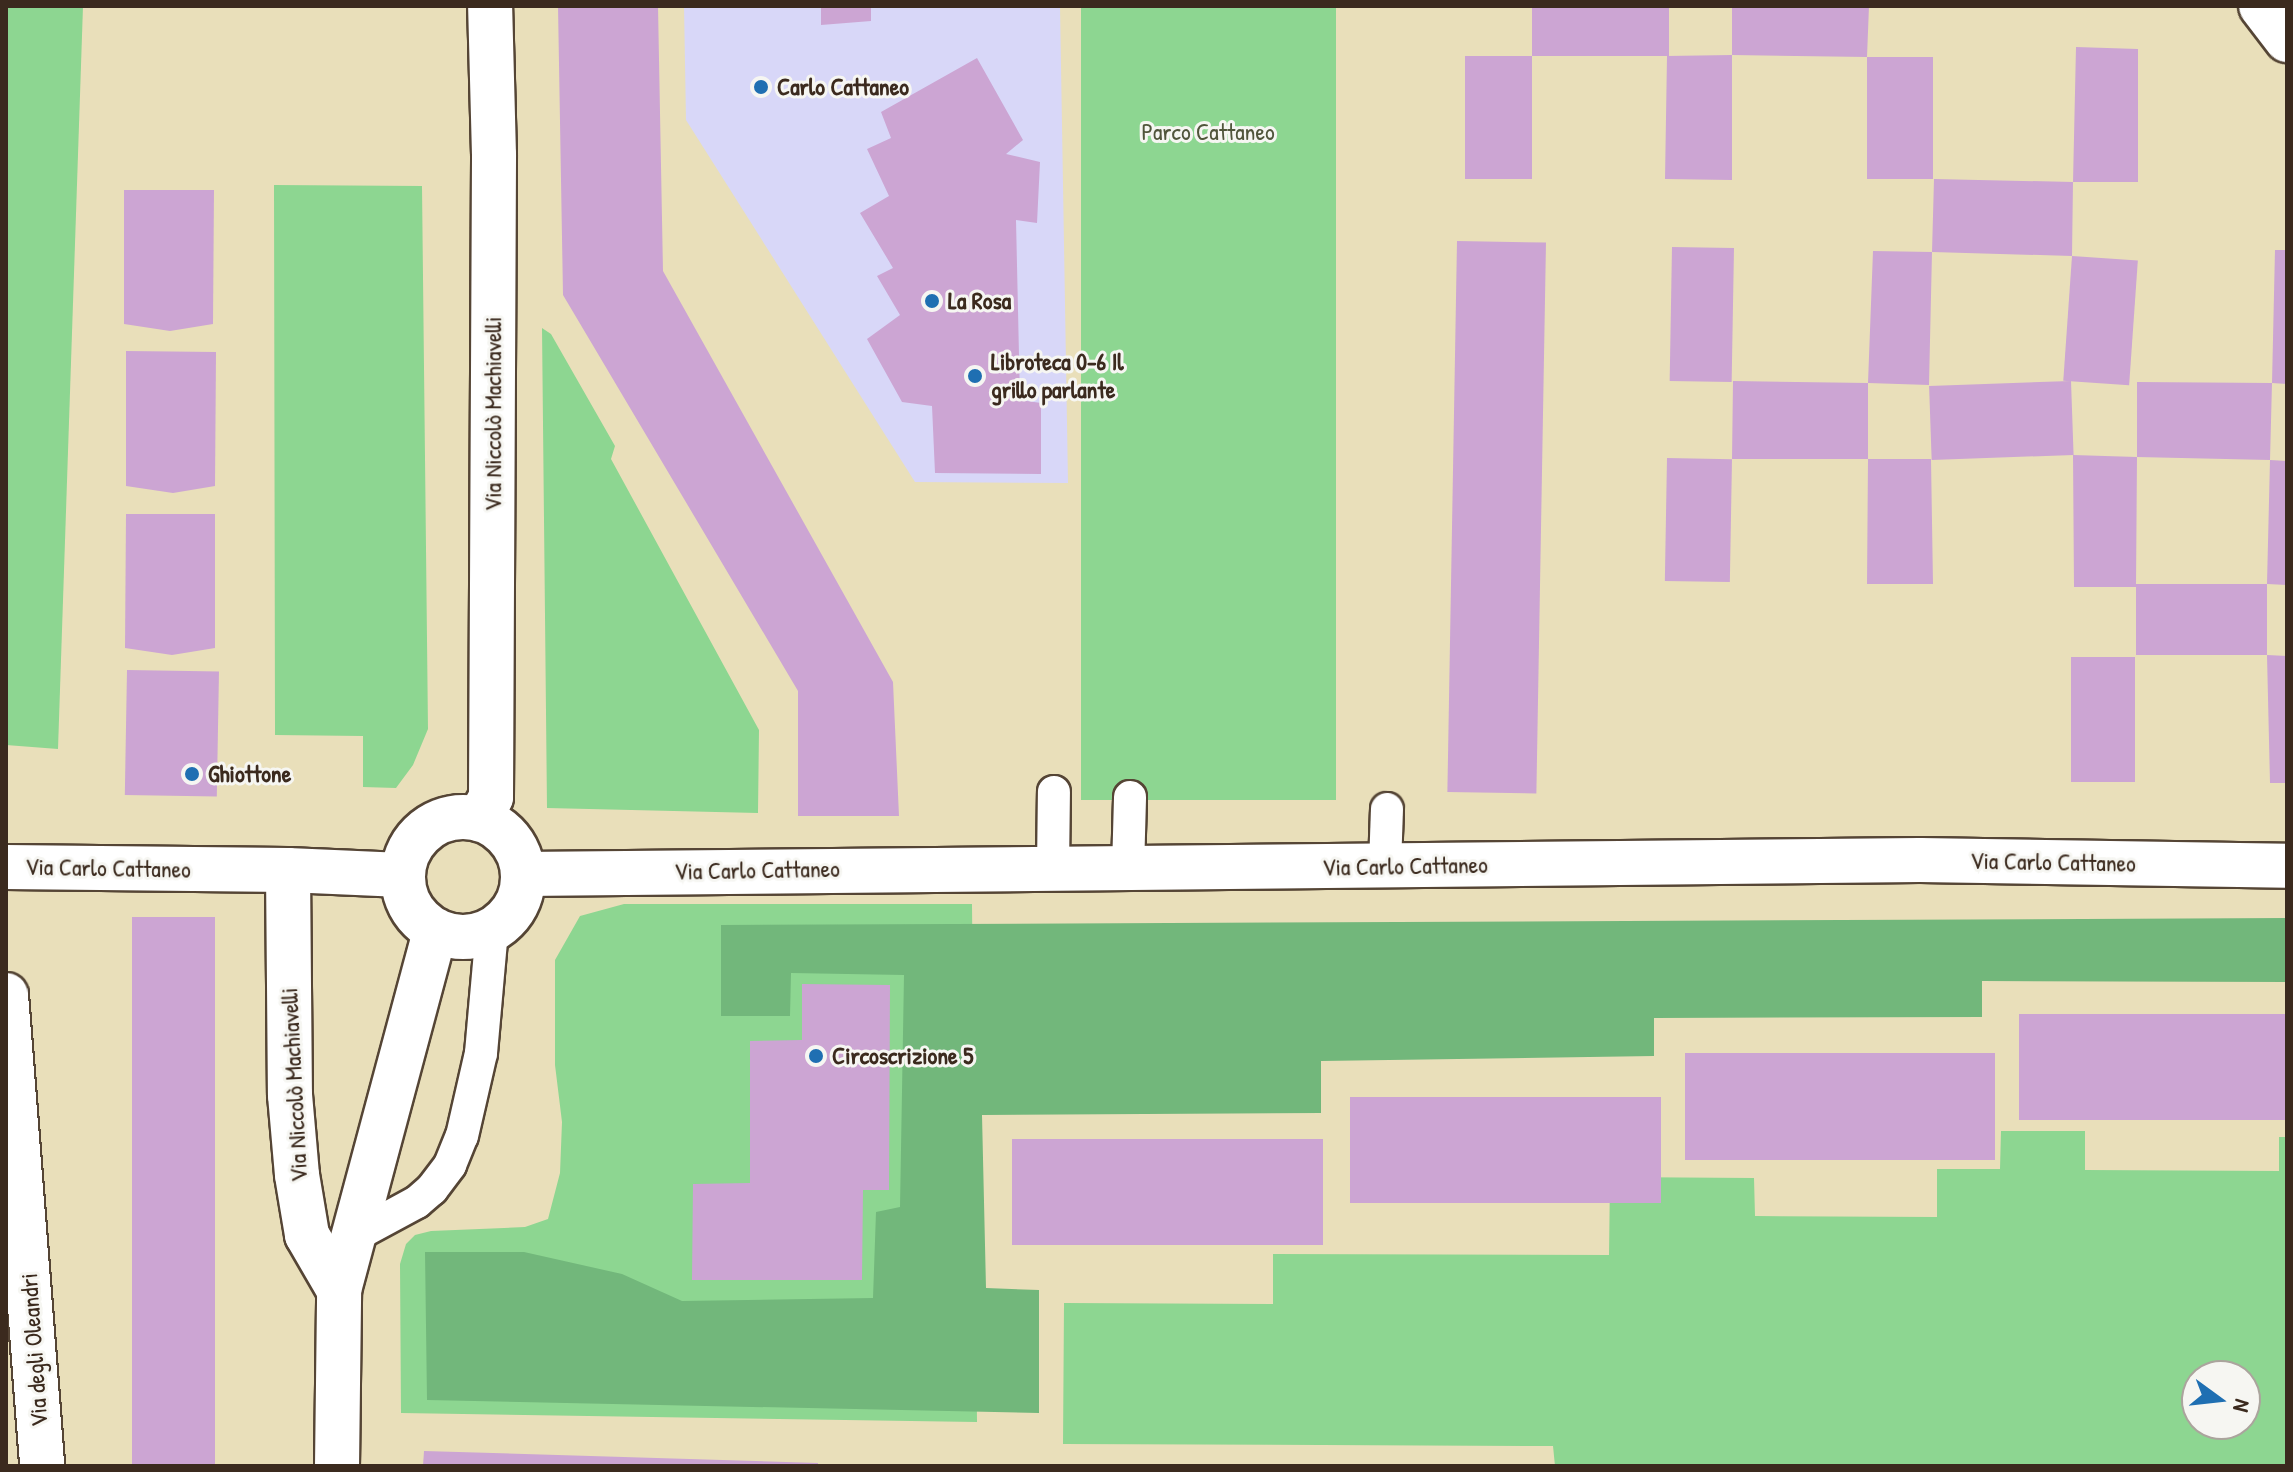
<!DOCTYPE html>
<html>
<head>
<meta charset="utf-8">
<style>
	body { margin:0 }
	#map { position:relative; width:2293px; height:1472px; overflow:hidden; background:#e9dfba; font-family:"Patrick Hand",sans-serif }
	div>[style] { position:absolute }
	.built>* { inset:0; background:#d8d7f8 }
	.green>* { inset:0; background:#8dd691; transform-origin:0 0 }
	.forest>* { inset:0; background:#72b77b }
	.building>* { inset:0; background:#cca5d3; transform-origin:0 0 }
	.roads { filter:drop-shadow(2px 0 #554535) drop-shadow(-2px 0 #554535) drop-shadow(0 2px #554535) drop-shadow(0 -2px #554535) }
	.lane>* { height:32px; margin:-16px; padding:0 16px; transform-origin:16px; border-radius:16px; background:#fff }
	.street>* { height:44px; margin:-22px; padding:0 22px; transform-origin:22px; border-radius:22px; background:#fff }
	.street>.ring { margin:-22px; padding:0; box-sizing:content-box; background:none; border:44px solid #fff; border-radius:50% }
	.dots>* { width:22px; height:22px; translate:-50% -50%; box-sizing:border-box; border:4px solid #f6f6f2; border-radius:50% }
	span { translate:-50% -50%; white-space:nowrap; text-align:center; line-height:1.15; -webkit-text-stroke:6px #f6f6f2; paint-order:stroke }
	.poi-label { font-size:24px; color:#3b2a1e; font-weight:700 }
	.left { translate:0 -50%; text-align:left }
	.park-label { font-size:24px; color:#50553b }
	.street-label { font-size:24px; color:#3b2a1e }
	.frame { position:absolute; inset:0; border:8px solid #3b2a1e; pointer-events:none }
	.north { position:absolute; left:2181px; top:1360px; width:80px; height:80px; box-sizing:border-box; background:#f6f6f2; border:2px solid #aba49d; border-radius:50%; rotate:105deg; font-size:22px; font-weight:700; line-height:32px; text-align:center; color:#3b2a1e }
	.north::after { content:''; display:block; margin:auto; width:28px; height:36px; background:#1f6fb2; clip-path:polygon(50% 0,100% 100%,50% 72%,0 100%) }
</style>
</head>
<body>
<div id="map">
	<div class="built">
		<div style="clip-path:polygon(684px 6px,1060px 6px,1068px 483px,915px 482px,686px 120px)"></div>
	</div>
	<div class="green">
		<div style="clip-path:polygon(6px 6px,83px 6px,58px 749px,6px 745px)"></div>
		<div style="left:1081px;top:6px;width:255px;height:794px"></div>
		<div style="clip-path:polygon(274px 185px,422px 186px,428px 729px,413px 765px,396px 788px,363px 787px,363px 736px,275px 735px)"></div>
		<div style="clip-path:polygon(542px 328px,551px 334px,615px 446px,611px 459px,759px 730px,758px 813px,547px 808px)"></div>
		<div style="clip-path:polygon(624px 904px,972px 904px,977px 1422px,401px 1413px,400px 1264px,406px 1244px,415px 1235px,431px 1231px,525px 1227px,548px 1219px,560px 1173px,562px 1122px,555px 1065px,555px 960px,580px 916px)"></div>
		<div style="clip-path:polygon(evenodd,2001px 1131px,2085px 1131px,2085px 1170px,2279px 1171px,2279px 1137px,2287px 1137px,2287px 1466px,1555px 1466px,1553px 1446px,1063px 1444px,1064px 1303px,1273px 1304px,1273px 1254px,1609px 1255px,1610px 1177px,1754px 1178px,1755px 1216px,1937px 1217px,1937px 1169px,2000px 1169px,2001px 1131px,2197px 1376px,2245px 1376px,2245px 1424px,2197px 1424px,2197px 1376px)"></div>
	</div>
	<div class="forest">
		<div style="clip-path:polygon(2287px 918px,2287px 982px,1982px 981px,1982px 1017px,1654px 1018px,1654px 1056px,1321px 1061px,1321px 1113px,982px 1115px,986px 1288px,1039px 1290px,1039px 1413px,427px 1400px,425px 1252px,524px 1252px,622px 1274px,682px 1301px,873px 1298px,876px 1212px,900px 1207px,904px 975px,791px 973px,790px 1016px,721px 1016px,721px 925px)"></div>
	</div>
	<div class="building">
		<div style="clip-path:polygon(558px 6px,658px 6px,663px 271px,893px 682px,899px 816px,798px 816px,798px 691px,563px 295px)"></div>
		<div style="clip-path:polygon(821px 6px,871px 6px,871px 21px,821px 25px)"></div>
		<div style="left:1532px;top:6px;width:137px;height:50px"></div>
		<div style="clip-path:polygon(1732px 6px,1869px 6px,1867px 57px,1732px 55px,1732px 180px,1665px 179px,1667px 56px,1732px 55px)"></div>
		<div style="clip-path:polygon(2076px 47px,2138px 49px,2138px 182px,2073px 182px,2072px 256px,1932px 252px,1934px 179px,2073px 182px)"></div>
		<div style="left:1465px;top:56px;width:67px;height:123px"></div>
		<div style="left:1867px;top:57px;width:66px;height:122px"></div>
		<div style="clip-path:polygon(977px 58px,1023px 140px,1006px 154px,1040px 162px,1037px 223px,1016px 220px,1020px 400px,1041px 403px,1041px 474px,935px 473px,932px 406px,902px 402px,867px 339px,900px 315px,877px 276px,893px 268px,860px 213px,889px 196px,867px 149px,891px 138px,881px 112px)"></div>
		<div style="clip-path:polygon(124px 190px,214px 190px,213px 324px,170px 331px,124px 324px)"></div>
		<div style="left:1457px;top:241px;width:89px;height:551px;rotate:1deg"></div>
		<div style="left:1672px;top:247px;width:62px;height:134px;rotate:1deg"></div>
		<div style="clip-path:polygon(2275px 250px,2287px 250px,2287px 384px,2272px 383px)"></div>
		<div style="clip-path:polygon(1873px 251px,1932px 252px,1929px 385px,1868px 383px,1868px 459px,1931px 459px,1933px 584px,1867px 584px,1868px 459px,1732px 459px,1733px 381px,1868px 383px)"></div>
		<div style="left:2072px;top:256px;width:66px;height:125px;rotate:4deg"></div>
		<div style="clip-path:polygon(126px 351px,216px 352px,215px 486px,173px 493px,126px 486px)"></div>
		<div style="left:2071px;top:381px;width:74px;height:142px;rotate:88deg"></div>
		<div style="clip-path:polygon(2137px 382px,2272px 383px,2270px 460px,2137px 457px,2136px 587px,2074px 587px,2073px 455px,2137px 457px)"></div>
		<div style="left:1667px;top:458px;width:65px;height:123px;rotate:1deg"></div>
		<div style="clip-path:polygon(2270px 460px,2287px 461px,2287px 585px,2267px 584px)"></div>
		<div style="clip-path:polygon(126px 514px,215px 514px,215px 648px,172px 655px,125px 648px)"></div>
		<div style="left:2267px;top:584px;width:71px;height:131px;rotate:90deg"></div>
		<div style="clip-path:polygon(2267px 655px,2287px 656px,2287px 783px,2270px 783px)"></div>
		<div style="left:2071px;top:657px;width:64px;height:125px"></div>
		<div style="left:127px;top:670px;width:92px;height:125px;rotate:1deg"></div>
		<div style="left:132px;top:917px;width:83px;height:549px"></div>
		<div style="clip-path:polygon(802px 984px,890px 985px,889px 1190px,863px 1190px,862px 1280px,692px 1280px,693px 1184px,750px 1183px,750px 1041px,802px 1040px)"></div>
		<div style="left:2019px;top:1014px;width:268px;height:106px"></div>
		<div style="left:1685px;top:1053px;width:310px;height:107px"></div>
		<div style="left:1350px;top:1097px;width:311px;height:106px"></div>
		<div style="left:1012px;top:1139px;width:311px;height:106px"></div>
		<div style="clip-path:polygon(424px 1451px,818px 1463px,818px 1466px,423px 1466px)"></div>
	</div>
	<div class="roads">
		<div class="lane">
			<div style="left:1385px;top:866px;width:57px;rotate:-88deg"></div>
			<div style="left:1053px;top:869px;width:77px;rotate:-89.3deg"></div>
			<div style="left:1128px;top:870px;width:73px;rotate:-88.4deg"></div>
			<div style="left:356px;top:1235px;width:69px;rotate:-28.4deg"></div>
			<div style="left:417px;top:1202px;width:20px;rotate:-41deg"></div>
			<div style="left:432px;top:1189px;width:30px;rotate:-53deg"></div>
			<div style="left:450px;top:1165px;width:31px;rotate:-68deg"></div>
			<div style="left:462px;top:1136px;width:85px;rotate:-77.1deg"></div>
			<div style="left:481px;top:1053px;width:123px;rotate:-84.9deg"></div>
		</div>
		<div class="street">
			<div style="left:2261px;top:6px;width:43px;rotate:52.6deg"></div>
			<div class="ring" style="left:403px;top:817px;width:76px;height:76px"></div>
			<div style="left:479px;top:819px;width:25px;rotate:-61deg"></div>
			<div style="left:491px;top:797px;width:642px;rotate:-89.73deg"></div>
			<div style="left:494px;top:155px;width:149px;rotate:-91.5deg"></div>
			<div style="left:6px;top:867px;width:282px;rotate:0.6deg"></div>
			<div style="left:288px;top:870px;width:114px;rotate:2.5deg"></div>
			<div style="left:288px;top:870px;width:225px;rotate:89.5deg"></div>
			<div style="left:290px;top:1095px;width:80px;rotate:85deg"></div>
			<div style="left:297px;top:1175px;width:61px;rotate:80.5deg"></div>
			<div style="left:307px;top:1235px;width:64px;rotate:59.8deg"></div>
			<div style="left:523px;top:874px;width:1397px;rotate:-0.57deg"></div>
			<div style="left:1920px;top:860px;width:367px;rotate:0.9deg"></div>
			<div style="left:6px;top:995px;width:472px;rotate:85.6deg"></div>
			<div style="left:337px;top:1466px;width:176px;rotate:-89.3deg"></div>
			<div style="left:339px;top:1290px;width:372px;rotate:-75deg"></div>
		</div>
	</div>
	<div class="dots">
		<div style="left:761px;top:87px;background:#1f6fb2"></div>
		<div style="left:932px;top:301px;background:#1f6fb2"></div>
		<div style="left:975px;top:376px;background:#1f6fb2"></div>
		<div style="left:192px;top:774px;background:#1f6fb2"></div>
		<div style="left:816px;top:1056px;background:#1f6fb2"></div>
	</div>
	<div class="poi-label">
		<span class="left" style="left:777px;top:87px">Carlo Cattaneo</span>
		<span class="left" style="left:948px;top:301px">La Rosa</span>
		<span class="left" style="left:991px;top:376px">Libroteca 0-6 Il<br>grillo parlante</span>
		<span class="left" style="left:208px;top:774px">Ghiottone</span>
		<span class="left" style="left:832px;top:1056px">Circoscrizione 5</span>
	</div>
	<div class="park-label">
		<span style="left:1208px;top:132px">Parco Cattaneo</span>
	</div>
	<div class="street-label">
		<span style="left:493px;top:414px;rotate:-90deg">Via Niccolò Machiavelli</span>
		<span style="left:2053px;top:862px;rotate:1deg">Via Carlo Cattaneo</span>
		<span style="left:1405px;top:866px;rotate:-1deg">Via Carlo Cattaneo</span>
		<span style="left:108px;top:868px;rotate:1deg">Via Carlo Cattaneo</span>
		<span style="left:757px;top:870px;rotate:-1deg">Via Carlo Cattaneo</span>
		<span style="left:294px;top:1085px;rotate:-93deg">Via Niccolò Machiavelli</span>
		<span style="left:34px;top:1350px;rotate:-94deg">Via degli Oleandri</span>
	</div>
	<div class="frame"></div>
	<div class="north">N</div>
</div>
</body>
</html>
